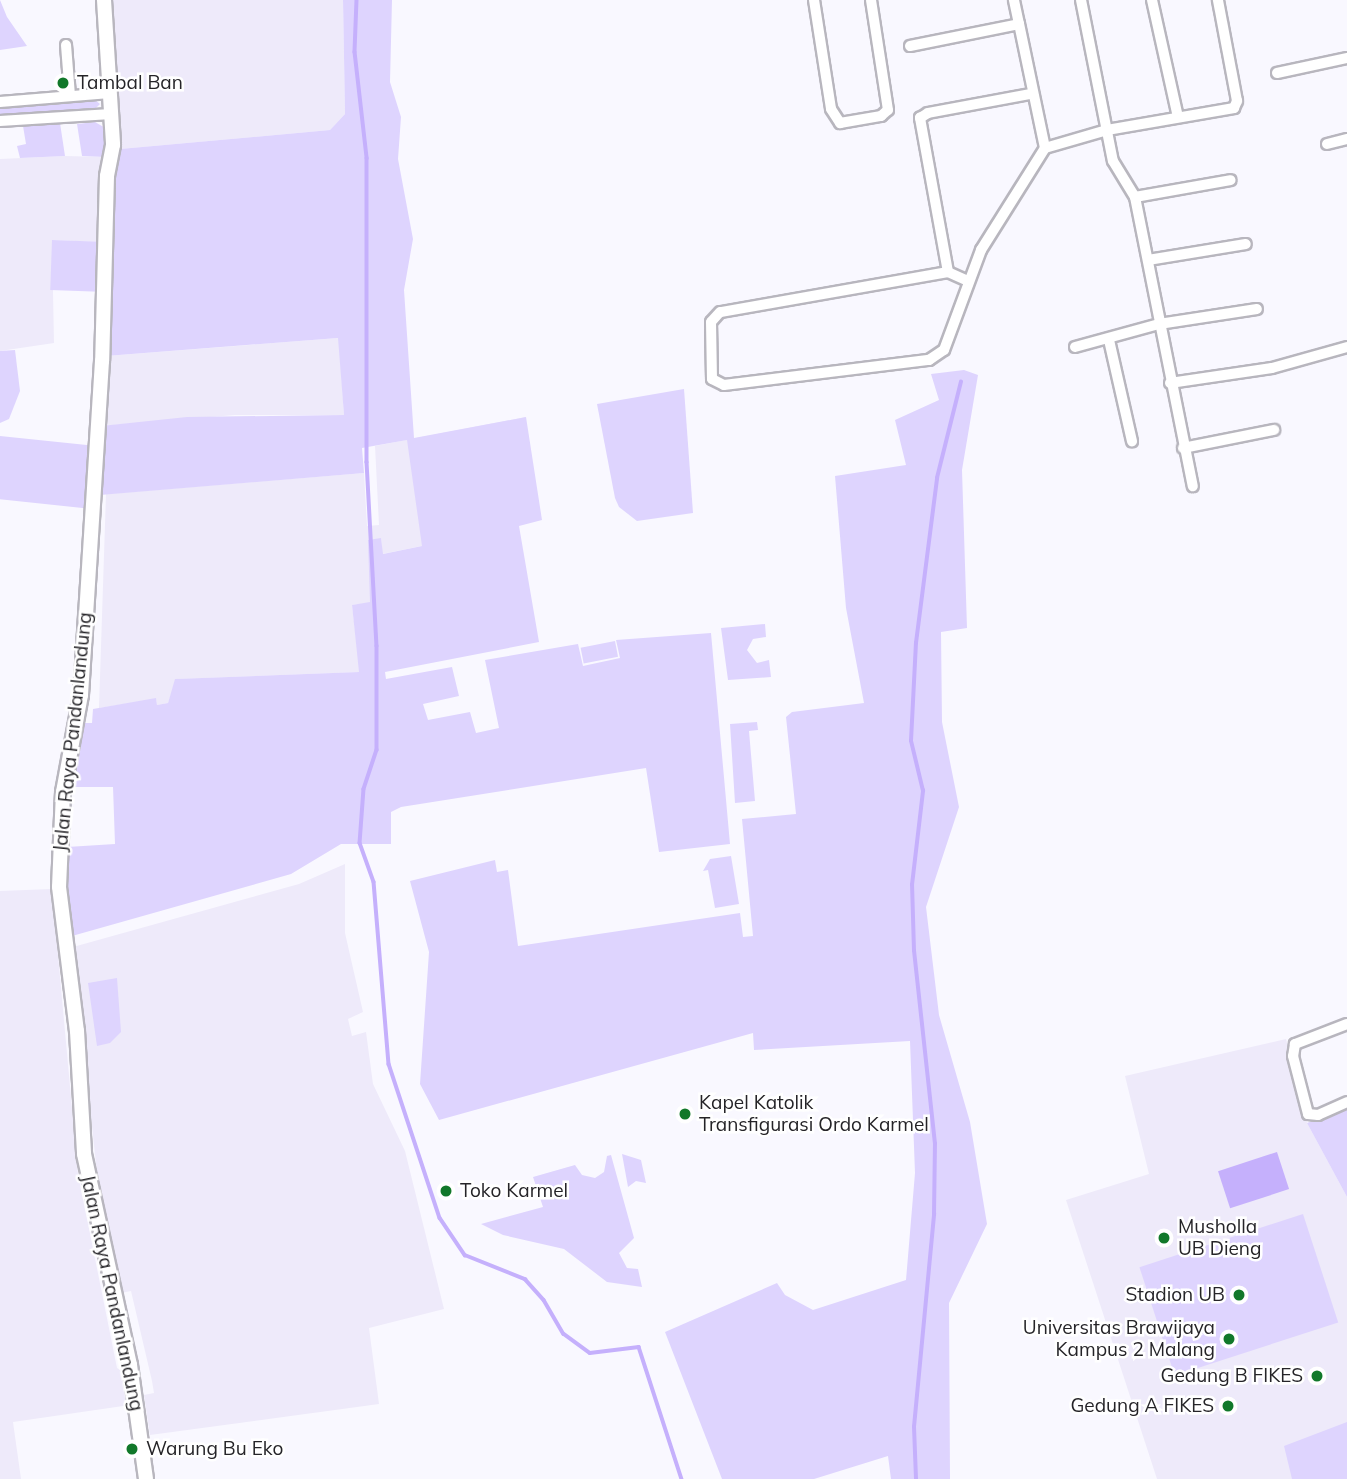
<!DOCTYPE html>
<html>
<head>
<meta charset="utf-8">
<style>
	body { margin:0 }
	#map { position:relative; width:1347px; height:1479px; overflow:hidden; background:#f9f8ff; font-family:Mulish,sans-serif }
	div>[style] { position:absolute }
	.built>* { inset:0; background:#eeeafa }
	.green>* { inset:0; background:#ded4fe; transform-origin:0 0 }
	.water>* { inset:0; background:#c5b0fc; transform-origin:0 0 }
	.stream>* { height:3.5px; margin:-1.75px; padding:0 1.75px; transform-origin:1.75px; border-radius:1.75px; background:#c5b0fc }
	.roads { filter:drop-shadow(2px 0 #b8b6be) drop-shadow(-2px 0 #b8b6be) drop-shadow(0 2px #b8b6be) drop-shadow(0 -2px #b8b6be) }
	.street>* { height:10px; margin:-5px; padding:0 5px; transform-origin:5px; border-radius:5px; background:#fff }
	.secondary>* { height:14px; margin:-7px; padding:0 7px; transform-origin:7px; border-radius:7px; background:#fff }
	.dots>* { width:19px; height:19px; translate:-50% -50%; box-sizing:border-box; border:4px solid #fff; border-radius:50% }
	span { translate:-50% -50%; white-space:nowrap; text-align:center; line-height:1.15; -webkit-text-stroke:5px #fff; paint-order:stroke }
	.poi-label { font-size:19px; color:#252428 }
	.left { translate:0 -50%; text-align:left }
	.right { translate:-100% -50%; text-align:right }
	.street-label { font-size:19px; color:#252428 }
</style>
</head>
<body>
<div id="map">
	<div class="built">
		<div style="clip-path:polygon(111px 0,343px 0,345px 114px,330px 130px,120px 149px)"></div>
		<div style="clip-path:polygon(65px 156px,105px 157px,101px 242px,52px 240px,54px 343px,0 351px,0 159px)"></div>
		<div style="clip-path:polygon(339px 338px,344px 415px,235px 415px,101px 426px,106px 356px)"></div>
		<div style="clip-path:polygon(526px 417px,461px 538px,382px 554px,381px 538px,370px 603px,352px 605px,360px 672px,176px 679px,168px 703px,157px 705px,156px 699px,99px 708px,106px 494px,364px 473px,367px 526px,379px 525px,375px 446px)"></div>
		<div style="clip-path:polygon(345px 864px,345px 933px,363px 1012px,348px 1019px,352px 1036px,366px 1032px,373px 1084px,405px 1151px,444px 1309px,369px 1328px,379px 1404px,150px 1435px,144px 1395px,154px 1393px,152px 1381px,131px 1291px,121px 1293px,99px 1192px,73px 947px,299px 884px)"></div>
		<div style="clip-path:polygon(52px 889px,78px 1174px,117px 1368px,126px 1374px,130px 1405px,13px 1422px,21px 1479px,0 1479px,0 891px)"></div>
		<div style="clip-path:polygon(1286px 1039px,1307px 1123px,1347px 1197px,1347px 1479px,1157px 1479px,1066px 1200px,1149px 1174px,1125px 1076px)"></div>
	</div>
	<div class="green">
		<div style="clip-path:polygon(0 0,7px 17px,27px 46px,0 50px)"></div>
		<div style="clip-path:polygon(343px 0,392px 0,390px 82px,401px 117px,398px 159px,413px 239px,404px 290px,414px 438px,526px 417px,542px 520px,519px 526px,539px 642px,385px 672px,386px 679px,452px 667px,459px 696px,423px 704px,428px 720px,470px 712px,476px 733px,499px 728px,485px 660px,578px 644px,583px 666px,620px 658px,616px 640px,711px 633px,730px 844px,659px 852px,646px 768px,401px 807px,391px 812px,391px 844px,341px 844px,291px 874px,72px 936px,65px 881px,67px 847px,115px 844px,113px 787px,69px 787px,83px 723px,92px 723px,93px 709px,156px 698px,157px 705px,168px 703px,175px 679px,359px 672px,352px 605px,370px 602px,368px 540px,381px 538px,383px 554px,422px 546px,407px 440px,362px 448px,364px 473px,100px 495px,101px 426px,187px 417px,344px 415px,338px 338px,106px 356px,113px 197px,120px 149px,330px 130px,345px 114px)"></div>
		<div style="clip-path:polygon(95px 100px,100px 104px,95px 109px,0 116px,0 107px)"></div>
		<div style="clip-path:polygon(95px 122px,107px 129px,105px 157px,82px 156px,77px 124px)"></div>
		<div style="clip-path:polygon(60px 123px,65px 156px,20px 158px,17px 146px,26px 144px,23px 126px)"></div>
		<div style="left:52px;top:240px;width:49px;height:50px;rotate:2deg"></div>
		<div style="clip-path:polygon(15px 350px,20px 391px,9px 419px,0 423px,0 351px)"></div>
		<div style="clip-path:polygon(964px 370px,978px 375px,962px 470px,967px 628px,941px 632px,942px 722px,959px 807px,926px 907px,939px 1015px,970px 1122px,987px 1224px,949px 1303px,950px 1479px,891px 1479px,888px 1456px,814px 1479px,722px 1479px,665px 1332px,777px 1283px,785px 1295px,813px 1310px,906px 1280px,915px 1173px,910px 1041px,754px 1050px,753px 1033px,439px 1120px,420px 1084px,429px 952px,410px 881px,495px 860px,497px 872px,508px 870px,518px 946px,740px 913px,743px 937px,753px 936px,742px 819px,796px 814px,786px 717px,792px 712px,864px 703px,846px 608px,835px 476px,906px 465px,895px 420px,939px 400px,931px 374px)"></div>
		<div style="clip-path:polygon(684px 389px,693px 513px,637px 521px,619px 507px,615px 498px,597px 404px)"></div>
		<div style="left:0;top:436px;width:92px;height:63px;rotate:6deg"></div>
		<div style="clip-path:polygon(765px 624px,766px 637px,753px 639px,747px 650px,757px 663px,769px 660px,771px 677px,728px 680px,721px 628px)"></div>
		<div style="left:615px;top:641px;width:16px;height:35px;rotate:79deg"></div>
		<div style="clip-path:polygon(757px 722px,758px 730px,749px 731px,755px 801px,735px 803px,730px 724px)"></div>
		<div style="clip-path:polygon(731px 856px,739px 904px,715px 908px,708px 870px,703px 871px,710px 859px)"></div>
		<div style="clip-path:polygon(117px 978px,121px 1032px,110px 1043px,97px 1046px,88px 983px)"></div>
		<div style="clip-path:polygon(1347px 1107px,1347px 1197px,1307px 1123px)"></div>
		<div style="clip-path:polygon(622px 1154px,641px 1160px,646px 1183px,636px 1181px,628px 1187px)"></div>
		<div style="clip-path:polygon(611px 1155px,634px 1238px,619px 1253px,627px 1268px,638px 1269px,642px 1287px,607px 1282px,564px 1249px,503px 1235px,481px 1224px,543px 1207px,533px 1177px,575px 1165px,582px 1175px,595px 1178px,604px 1172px,607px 1156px)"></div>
		<div style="left:1303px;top:1214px;width:114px;height:172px;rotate:72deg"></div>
		<div style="clip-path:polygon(1347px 1422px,1347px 1479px,1292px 1479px,1284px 1446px)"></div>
	</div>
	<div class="water">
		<div style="left:1277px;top:1152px;width:39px;height:62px;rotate:72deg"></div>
	</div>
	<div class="stream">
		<div style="left:357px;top:0;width:52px;rotate:92.2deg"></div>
		<div style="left:355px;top:52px;width:107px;rotate:83.5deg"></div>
		<div style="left:367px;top:158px;width:304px;rotate:90deg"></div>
		<div style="left:367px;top:462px;width:184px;rotate:86.9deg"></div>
		<div style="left:377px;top:646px;width:104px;rotate:90deg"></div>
		<div style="left:377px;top:750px;width:41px;rotate:108.4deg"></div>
		<div style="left:364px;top:789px;width:54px;rotate:94.2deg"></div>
		<div style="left:360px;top:843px;width:41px;rotate:70.3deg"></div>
		<div style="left:374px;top:882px;width:183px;rotate:85.3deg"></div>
		<div style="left:389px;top:1064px;width:162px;rotate:71.7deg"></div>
		<div style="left:440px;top:1218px;width:45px;rotate:56deg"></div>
		<div style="left:465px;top:1255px;width:65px;rotate:21.8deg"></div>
		<div style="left:525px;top:1279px;width:28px;rotate:48deg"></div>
		<div style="left:544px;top:1300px;width:39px;rotate:60deg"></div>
		<div style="left:564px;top:1334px;width:32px;rotate:36deg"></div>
		<div style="left:590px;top:1353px;width:49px;rotate:-7deg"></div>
		<div style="left:639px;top:1347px;width:139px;rotate:72deg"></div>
		<div style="left:916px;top:1479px;width:52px;rotate:-92.2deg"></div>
		<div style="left:914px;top:1427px;width:214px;rotate:-84.6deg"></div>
		<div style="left:934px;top:1214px;width:70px;rotate:-89.2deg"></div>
		<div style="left:935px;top:1144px;width:194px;rotate:-96.2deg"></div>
		<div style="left:914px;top:951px;width:66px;rotate:-91.7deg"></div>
		<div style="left:912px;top:885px;width:95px;rotate:-83.3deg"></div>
		<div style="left:923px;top:791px;width:51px;rotate:-103.5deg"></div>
		<div style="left:911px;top:741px;width:98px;rotate:-87.1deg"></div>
		<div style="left:916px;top:643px;width:166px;rotate:-82.7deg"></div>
		<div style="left:937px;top:478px;width:99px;rotate:-76deg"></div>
	</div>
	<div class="roads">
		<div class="street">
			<div style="left:814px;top:0;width:110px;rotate:81.1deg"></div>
			<div style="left:831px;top:109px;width:17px;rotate:57deg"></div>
			<div style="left:840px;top:123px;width:42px;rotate:-9.7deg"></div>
			<div style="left:881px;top:116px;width:9px;rotate:-41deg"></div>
			<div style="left:888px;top:110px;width:111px;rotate:-98.8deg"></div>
			<div style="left:1081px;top:0;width:164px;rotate:78.8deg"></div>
			<div style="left:1113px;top:161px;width:42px;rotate:58.6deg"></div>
			<div style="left:1135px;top:197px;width:295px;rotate:78.7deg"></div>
			<div style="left:1152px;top:0;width:120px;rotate:77.5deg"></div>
			<div style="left:66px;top:45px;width:51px;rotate:85.5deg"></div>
			<div style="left:910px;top:46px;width:111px;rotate:-11.4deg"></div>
			<div style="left:1019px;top:24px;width:25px;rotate:-102deg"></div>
			<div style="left:1277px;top:73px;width:72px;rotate:-12.1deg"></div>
			<div style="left:0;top:102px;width:110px;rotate:-4.7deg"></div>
			<div style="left:0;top:121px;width:111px;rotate:-3.6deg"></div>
			<div style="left:1327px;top:144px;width:21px;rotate:-14deg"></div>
			<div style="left:1045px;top:148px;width:65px;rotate:-16.2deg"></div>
			<div style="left:1107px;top:130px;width:129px;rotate:-9.8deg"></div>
			<div style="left:1234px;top:108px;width:8px;rotate:-67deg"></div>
			<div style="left:1237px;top:101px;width:103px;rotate:-100.7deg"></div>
			<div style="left:1135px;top:197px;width:97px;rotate:-10deg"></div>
			<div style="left:1148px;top:260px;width:99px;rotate:-9.3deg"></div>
			<div style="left:948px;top:272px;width:157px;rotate:-100.3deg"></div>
			<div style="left:920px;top:118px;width:9px;rotate:-32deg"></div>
			<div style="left:928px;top:113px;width:105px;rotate:-10.5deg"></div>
			<div style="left:968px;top:281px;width:22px;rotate:-156deg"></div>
			<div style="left:948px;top:272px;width:231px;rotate:170deg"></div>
			<div style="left:720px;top:312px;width:13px;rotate:132deg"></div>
			<div style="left:711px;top:322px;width:57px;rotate:89deg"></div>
			<div style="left:712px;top:379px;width:13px;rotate:27deg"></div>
			<div style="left:724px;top:385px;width:207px;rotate:-7deg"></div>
			<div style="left:929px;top:360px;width:18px;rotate:-34deg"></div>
			<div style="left:944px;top:350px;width:107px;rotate:-69.7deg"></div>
			<div style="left:981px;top:250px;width:120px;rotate:-57.9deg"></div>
			<div style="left:1045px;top:148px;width:127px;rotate:-101.8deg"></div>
			<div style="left:1109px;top:340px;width:104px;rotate:77.2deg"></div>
			<div style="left:1075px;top:347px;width:87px;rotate:-15.3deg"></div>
			<div style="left:1159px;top:324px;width:99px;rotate:-8.7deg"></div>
			<div style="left:1170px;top:383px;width:103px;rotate:-8.4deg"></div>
			<div style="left:1272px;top:368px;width:78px;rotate:-15.6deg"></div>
			<div style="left:1183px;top:448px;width:93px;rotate:-11.2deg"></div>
			<div style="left:1347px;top:1024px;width:56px;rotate:159deg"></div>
			<div style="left:1295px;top:1044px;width:12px;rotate:99deg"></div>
			<div style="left:1293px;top:1056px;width:60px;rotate:75.5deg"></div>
			<div style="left:1308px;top:1114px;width:10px;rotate:6deg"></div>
			<div style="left:1318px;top:1115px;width:32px;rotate:-24deg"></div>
		</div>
		<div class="secondary">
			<div style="left:104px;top:0;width:145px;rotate:86.4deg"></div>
			<div style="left:113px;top:145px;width:32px;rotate:101deg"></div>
			<div style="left:107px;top:176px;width:185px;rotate:91.5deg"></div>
			<div style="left:102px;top:361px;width:335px;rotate:93.6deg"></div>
			<div style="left:81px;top:695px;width:99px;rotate:100.5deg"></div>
			<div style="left:63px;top:792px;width:95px;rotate:92.4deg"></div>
			<div style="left:59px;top:887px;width:145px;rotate:82.9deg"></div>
			<div style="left:77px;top:1031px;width:123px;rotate:86.7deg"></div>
			<div style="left:84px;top:1154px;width:216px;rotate:77.7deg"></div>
			<div style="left:130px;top:1365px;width:115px;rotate:82deg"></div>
		</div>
	</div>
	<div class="dots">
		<div style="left:63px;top:83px;background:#11782a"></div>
		<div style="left:685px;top:1114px;background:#11782a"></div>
		<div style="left:446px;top:1191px;background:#11782a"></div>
		<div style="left:1164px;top:1238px;background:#11782a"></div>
		<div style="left:1239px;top:1295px;background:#11782a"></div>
		<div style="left:1229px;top:1339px;background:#11782a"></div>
		<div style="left:1317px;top:1376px;background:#11782a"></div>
		<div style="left:1228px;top:1406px;background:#11782a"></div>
		<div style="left:132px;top:1449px;background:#11782a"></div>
	</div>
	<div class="poi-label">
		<span class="left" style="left:77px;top:83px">Tambal Ban</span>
		<span class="left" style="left:699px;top:1114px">Kapel Katolik<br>Transfigurasi Ordo Karmel</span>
		<span class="left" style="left:460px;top:1191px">Toko Karmel</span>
		<span class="left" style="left:1178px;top:1238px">Musholla<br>UB Dieng</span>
		<span class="right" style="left:1225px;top:1295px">Stadion UB</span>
		<span class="right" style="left:1215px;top:1339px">Universitas Brawijaya<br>Kampus 2 Malang</span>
		<span class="right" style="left:1303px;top:1376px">Gedung B FIKES</span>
		<span class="right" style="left:1214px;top:1406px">Gedung A FIKES</span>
		<span class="left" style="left:146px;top:1449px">Warung Bu Eko</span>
	</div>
	<div class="street-label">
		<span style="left:73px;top:732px;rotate:-84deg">Jalan Raya Pandanlandung</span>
		<span style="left:112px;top:1293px;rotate:78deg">Jalan Raya Pandanlandung</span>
	</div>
</div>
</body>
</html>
